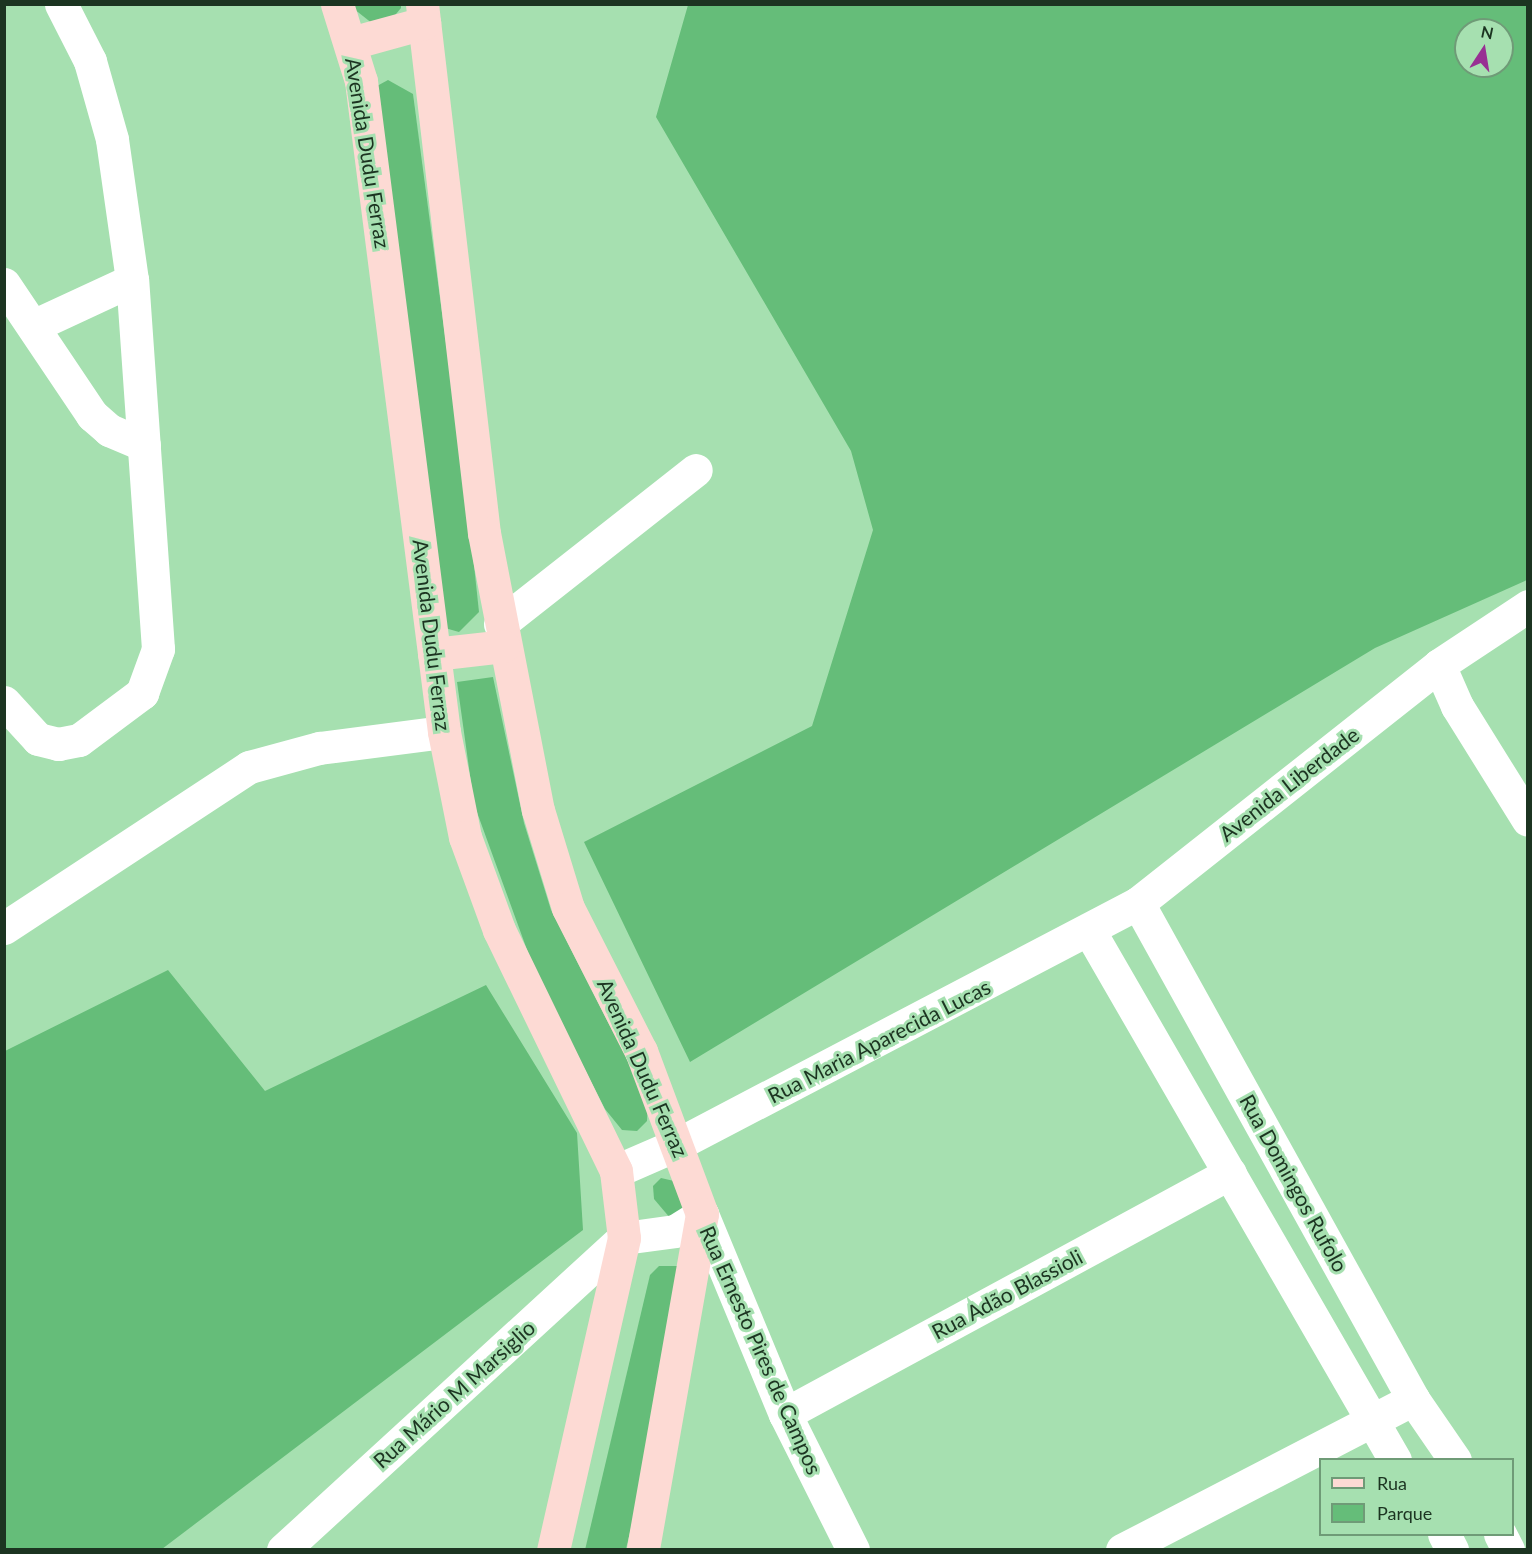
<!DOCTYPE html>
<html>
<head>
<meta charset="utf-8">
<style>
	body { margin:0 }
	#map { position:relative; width:1532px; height:1554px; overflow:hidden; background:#a6e0b0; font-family:Lato,sans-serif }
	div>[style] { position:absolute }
	.green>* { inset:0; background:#65bd79 }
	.minor>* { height:33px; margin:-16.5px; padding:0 16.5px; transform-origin:16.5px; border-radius:16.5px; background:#fff }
	.major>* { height:33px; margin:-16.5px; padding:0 16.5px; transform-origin:16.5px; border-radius:16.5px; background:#fddad4 }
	span { translate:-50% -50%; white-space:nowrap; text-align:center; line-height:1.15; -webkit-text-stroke:6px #a6e0b0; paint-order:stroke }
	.street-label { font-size:21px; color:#1c3421 }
	.frame { position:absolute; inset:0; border:6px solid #1c3421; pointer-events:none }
	.legend { position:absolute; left:1319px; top:1458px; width:195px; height:78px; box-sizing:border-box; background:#a6e0b0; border:2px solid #6f9b77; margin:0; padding:8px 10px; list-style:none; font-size:18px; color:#1c3421 }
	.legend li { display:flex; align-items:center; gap:12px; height:30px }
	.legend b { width:30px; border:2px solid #6f9b77 }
	.north { position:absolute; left:1454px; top:18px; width:60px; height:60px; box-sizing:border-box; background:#a6e0b0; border:2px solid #6f9b77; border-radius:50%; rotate:12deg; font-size:16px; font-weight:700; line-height:24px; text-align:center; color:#1c3421 }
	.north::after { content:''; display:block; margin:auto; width:21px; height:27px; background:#983093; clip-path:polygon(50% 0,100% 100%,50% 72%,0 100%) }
</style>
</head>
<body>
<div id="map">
	<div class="green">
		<div style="clip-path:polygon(349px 5px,401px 5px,401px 8px,391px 20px,373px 24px)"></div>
		<div style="clip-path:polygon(evenodd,688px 5px,1528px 5px,1527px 580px,1375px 648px,690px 1062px,584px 842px,812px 726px,873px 530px,851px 451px,656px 117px,688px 5px,1466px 30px,1502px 30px,1502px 66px,1466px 66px,1466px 30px)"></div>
		<div style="clip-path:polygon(388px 80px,413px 94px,468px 509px,479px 612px,459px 632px,445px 628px,377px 86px)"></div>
		<div style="clip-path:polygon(493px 677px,524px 823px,551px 910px,648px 1101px,647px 1121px,637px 1131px,622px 1130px,605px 1109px,534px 969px,474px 804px,457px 682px)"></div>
		<div style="clip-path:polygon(168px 970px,265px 1091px,486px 985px,577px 1133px,583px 1230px,162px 1549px,5px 1549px,5px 1051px)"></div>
		<div style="clip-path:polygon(661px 1178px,674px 1181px,685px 1206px,676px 1225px,654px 1199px,653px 1186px)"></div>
		<div style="clip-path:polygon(659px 1266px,678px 1266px,688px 1288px,626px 1549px,585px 1550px,650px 1275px)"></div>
	</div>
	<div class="minor">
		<div style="left:4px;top:284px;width:158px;rotate:56.1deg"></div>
		<div style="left:92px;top:415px;width:23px;rotate:41deg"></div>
		<div style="left:109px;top:430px;width:38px;rotate:23deg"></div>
		<div style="left:33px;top:326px;width:109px;rotate:-24.9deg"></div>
		<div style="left:500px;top:624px;width:249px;rotate:-38.2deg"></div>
		<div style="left:1439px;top:665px;width:45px;rotate:66.3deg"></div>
		<div style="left:1457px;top:706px;width:134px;rotate:58.1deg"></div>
		<div style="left:4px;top:702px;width:50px;rotate:47.4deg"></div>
		<div style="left:38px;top:739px;width:21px;rotate:14deg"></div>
		<div style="left:58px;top:744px;width:21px;rotate:-11deg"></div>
		<div style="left:79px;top:740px;width:79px;rotate:-36.7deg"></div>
		<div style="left:142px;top:693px;width:47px;rotate:-70deg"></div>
		<div style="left:158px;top:649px;width:370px;rotate:-94deg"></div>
		<div style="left:132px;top:280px;width:142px;rotate:-98.1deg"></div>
		<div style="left:112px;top:139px;width:81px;rotate:-105.8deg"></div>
		<div style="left:90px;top:61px;width:64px;rotate:-117deg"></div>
		<div style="left:1138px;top:903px;width:567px;rotate:60.99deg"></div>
		<div style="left:1413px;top:1399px;width:74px;rotate:55.5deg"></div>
		<div style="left:4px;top:928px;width:293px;rotate:-33.3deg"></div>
		<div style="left:249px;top:767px;width:73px;rotate:-15.2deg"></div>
		<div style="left:319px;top:748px;width:126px;rotate:-7.3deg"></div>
		<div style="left:1090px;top:932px;width:610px;rotate:59.99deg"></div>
		<div style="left:616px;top:1171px;width:68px;rotate:-23.5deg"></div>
		<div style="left:678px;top:1144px;width:519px;rotate:-27.65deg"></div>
		<div style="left:1138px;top:903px;width:384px;rotate:-38.3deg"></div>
		<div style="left:1439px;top:665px;width:107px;rotate:-33.5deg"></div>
		<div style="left:785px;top:1414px;width:506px;rotate:-28.44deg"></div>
		<div style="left:1444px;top:1534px;width:18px;rotate:63deg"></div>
		<div style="left:1500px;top:1534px;width:18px;rotate:63deg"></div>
		<div style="left:283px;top:1550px;width:462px;rotate:-42.5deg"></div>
		<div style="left:624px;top:1238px;width:51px;rotate:-7.8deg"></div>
		<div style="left:675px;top:1231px;width:32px;rotate:-32deg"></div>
		<div style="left:702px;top:1214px;width:217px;rotate:67.5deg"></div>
		<div style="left:785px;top:1414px;width:152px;rotate:63.4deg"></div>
		<div style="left:1122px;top:1550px;width:328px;rotate:-27.4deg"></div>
	</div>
	<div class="major">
		<div style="left:337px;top:4px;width:81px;rotate:72.7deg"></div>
		<div style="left:361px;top:81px;width:656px;rotate:82.73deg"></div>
		<div style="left:444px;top:732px;width:107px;rotate:78.7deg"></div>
		<div style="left:465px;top:837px;width:99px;rotate:69.9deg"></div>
		<div style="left:499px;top:930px;width:268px;rotate:64.1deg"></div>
		<div style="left:616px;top:1171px;width:67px;rotate:83.2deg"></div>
		<div style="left:624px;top:1238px;width:320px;rotate:102.8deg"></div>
		<div style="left:422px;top:4px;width:533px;rotate:83.32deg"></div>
		<div style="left:484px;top:533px;width:282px;rotate:79deg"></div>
		<div style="left:538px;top:810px;width:102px;rotate:73deg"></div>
		<div style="left:568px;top:908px;width:161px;rotate:63deg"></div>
		<div style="left:641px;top:1051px;width:174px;rotate:69.5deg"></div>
		<div style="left:702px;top:1214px;width:341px;rotate:100deg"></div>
		<div style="left:351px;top:43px;width:76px;rotate:-15.3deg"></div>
		<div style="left:434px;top:654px;width:70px;rotate:-6.5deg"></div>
	</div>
	<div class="street-label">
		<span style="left:368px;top:153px;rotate:81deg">Avenida Dudu Ferraz</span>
		<span style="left:432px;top:635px;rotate:83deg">Avenida Dudu Ferraz</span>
		<span style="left:1289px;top:784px;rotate:-38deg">Avenida Liberdade</span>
		<span style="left:879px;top:1041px;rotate:-27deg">Rua Maria Aparecida Lucas</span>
		<span style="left:643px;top:1068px;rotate:66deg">Avenida Dudu Ferraz</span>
		<span style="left:1294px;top:1183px;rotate:61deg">Rua Domingos Rufolo</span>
		<span style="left:1007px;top:1294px;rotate:-28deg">Rua Adão Blassioli</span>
		<span style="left:761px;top:1350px;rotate:66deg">Rua Ernesto Pires de Campos</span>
		<span style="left:454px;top:1394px;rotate:-42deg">Rua Mário M Marsiglio</span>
	</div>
	<div class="frame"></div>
	<ul class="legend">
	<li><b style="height:8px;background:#fddad4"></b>Rua</li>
	<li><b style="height:16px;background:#65bd79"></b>Parque</li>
	</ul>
	<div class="north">N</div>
</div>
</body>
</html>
